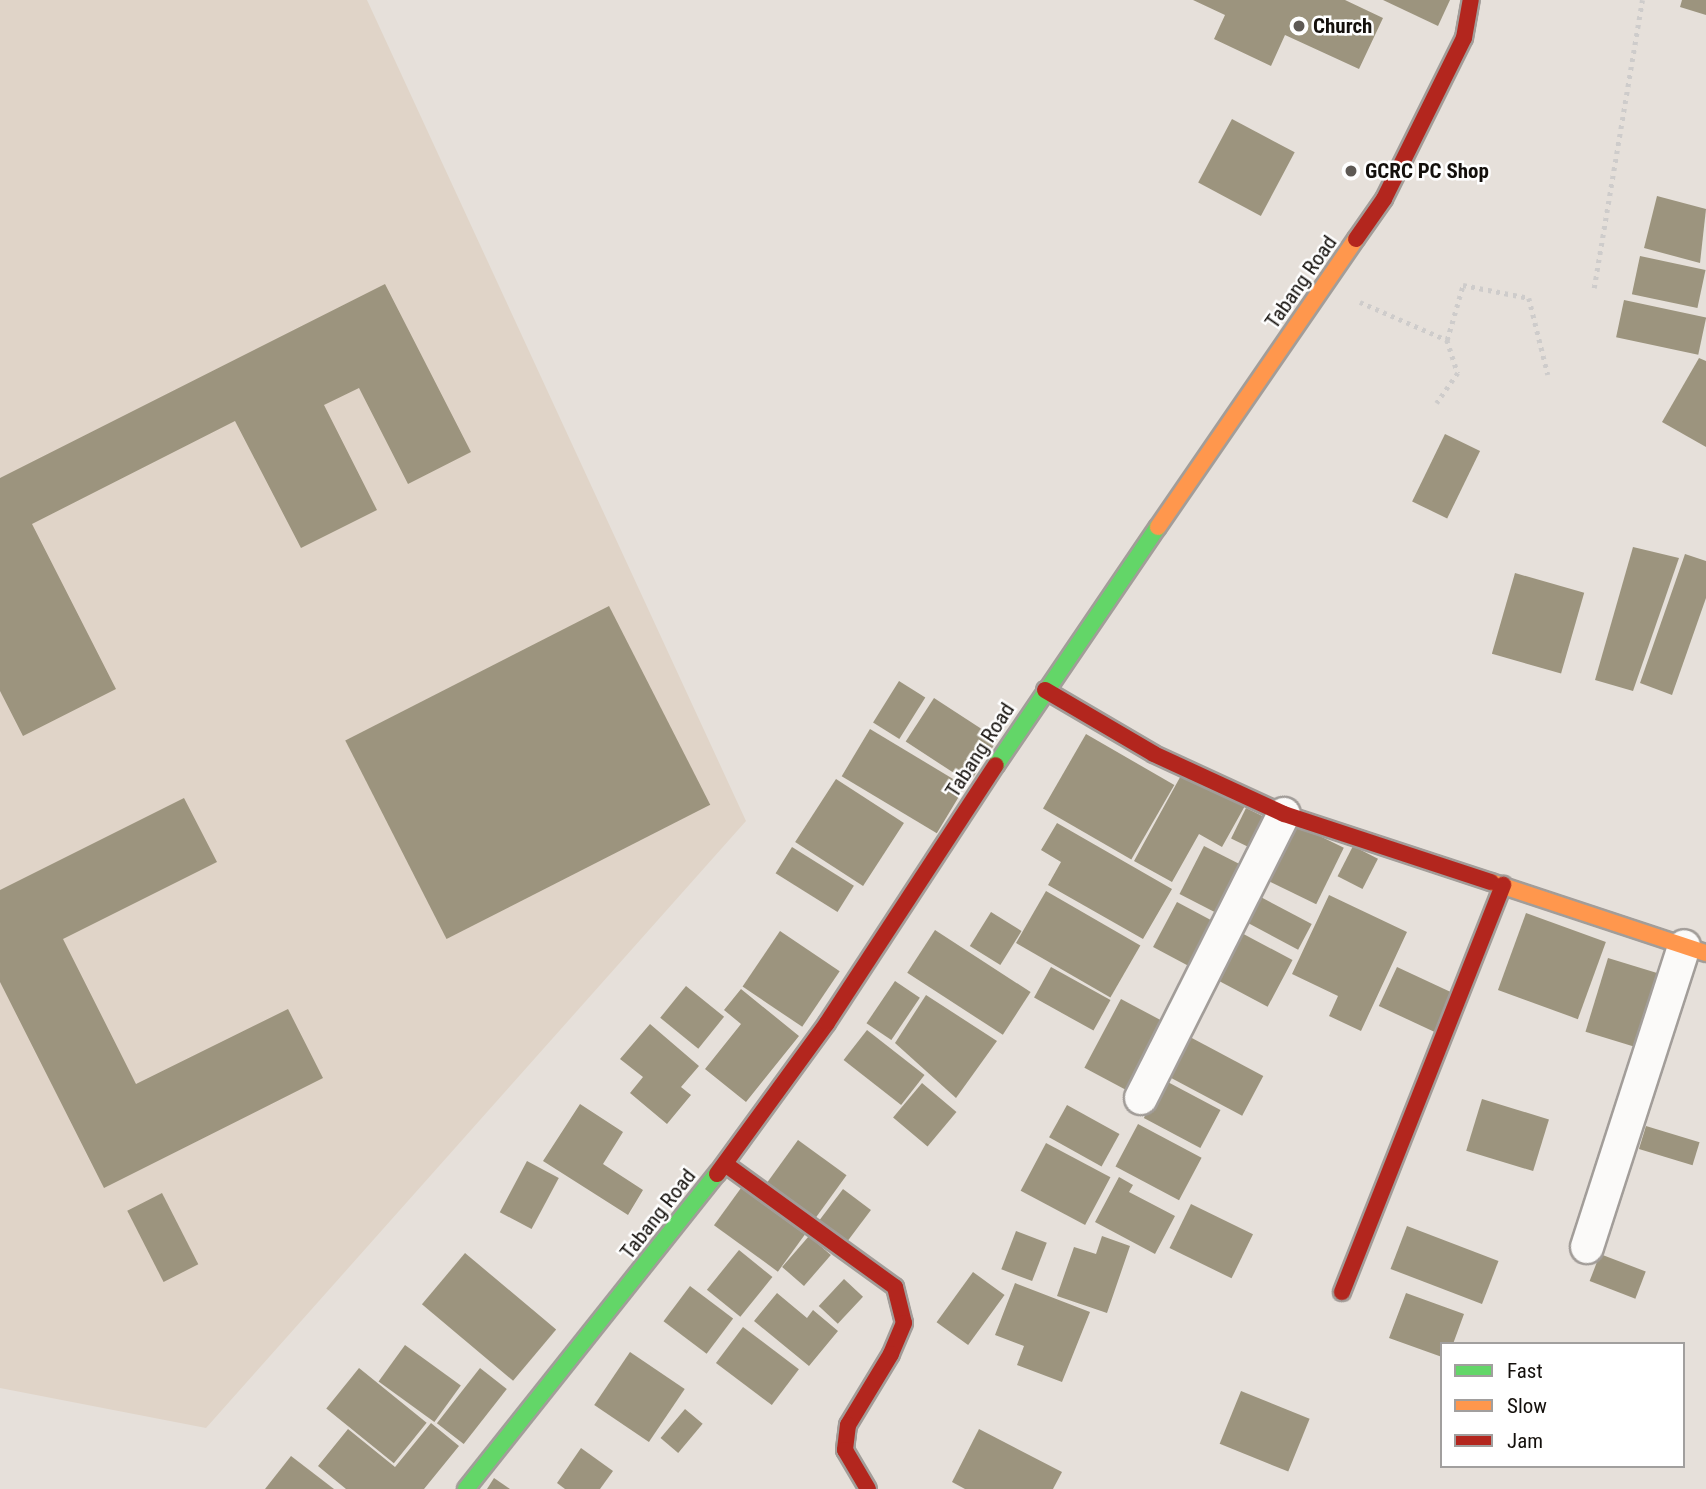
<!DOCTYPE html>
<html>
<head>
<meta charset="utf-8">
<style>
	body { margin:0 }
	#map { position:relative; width:1706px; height:1489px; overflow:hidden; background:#e6e0da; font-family:"Roboto Condensed",sans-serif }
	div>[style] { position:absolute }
	.built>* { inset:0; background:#e0d4c8 }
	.building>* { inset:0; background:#9c947e; transform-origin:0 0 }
	.path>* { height:4.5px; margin-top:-2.25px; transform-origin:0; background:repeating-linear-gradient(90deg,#cecccb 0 3.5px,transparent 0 8.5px) }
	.roads { filter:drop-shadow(2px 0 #a29d99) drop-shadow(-2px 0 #a29d99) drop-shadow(0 2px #a29d99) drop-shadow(0 -2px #a29d99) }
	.street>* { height:32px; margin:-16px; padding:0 16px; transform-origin:16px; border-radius:16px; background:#fbfaf9 }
	.fast>* { height:16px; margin:-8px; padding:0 8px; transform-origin:8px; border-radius:8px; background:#63d668 }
	.slow>* { height:16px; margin:-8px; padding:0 8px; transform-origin:8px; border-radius:8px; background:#ff974d }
	.jam>* { height:16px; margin:-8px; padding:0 8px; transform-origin:8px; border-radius:8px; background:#b3261e }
	.dots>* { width:19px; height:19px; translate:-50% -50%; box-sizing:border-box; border:4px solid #fff; border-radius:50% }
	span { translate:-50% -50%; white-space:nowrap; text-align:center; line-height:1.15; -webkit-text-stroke:5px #fff; paint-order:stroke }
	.poi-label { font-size:21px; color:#14100c; font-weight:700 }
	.left { translate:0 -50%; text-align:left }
	.street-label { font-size:21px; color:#14100c }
	.legend { position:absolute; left:1440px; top:1342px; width:245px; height:126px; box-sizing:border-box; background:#fff; border:2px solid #a19f9e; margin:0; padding:9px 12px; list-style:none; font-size:21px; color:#14100c }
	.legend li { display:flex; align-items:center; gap:14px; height:35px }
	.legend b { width:35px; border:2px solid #a19f9e }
</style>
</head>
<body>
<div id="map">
	<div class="built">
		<div style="clip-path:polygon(0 0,367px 0,746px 821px,206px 1428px,0 1388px)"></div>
	</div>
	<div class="building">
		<div style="clip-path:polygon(1193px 0,1345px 0,1383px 18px,1359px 69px,1285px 35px,1271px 66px,1214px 39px,1225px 15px)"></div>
		<div style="clip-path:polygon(1383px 0,1450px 0,1438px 26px)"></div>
		<div style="clip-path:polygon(1682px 0,1706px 0,1706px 15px,1680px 7px)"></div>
		<div style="left:1232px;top:119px;width:71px;height:72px;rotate:28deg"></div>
		<div style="clip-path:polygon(1657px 196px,1706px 209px,1700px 263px,1644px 248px)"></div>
		<div style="left:1640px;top:256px;width:67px;height:39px;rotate:12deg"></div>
		<div style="clip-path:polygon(385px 284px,471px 452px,408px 484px,359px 388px,324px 405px,377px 510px,301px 548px,235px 421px,32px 524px,116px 689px,23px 736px,0 691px,0 478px)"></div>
		<div style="left:1624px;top:300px;width:84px;height:38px;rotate:12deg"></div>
		<div style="clip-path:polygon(1699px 358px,1706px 361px,1706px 447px,1662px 422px)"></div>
		<div style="left:1445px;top:434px;width:39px;height:75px;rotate:26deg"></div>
		<div style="clip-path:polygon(1633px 547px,1679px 558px,1633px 691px,1595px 680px)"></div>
		<div style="clip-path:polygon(1685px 554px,1706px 561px,1706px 598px,1672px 695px,1640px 683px)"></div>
		<div style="left:1515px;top:573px;width:72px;height:84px;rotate:16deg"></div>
		<div style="left:609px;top:606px;width:223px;height:296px;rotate:63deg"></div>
		<div style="left:899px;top:681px;width:31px;height:49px;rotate:32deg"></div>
		<div style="left:934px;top:698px;width:76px;height:52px;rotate:33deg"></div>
		<div style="left:870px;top:729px;width:111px;height:55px;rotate:31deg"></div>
		<div style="left:1086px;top:734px;width:102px;height:86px;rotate:30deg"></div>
		<div style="clip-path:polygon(1184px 770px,1246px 804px,1222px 847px,1199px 834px,1172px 882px,1134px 861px)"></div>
		<div style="left:836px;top:779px;width:81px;height:75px;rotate:33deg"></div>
		<div style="clip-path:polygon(184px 798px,217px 862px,63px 939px,136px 1084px,288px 1009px,323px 1078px,104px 1188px,0 982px,0 890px)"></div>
		<div style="left:1246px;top:808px;width:25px;height:34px;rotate:26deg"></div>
		<div style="left:1289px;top:821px;width:61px;height:63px;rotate:26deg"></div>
		<div style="clip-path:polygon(1057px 823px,1172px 889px,1143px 939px,1048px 885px,1061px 862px,1041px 850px)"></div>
		<div style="left:1204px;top:846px;width:53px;height:54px;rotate:27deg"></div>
		<div style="left:1353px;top:846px;width:28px;height:34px;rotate:27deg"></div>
		<div style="left:792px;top:847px;width:73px;height:31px;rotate:32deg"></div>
		<div style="left:1046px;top:891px;width:109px;height:60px;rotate:30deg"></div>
		<div style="left:1257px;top:895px;width:62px;height:29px;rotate:28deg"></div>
		<div style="clip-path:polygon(1329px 895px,1407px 932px,1361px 1031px,1329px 1016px,1338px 996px,1292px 974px)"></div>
		<div style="left:1177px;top:902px;width:52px;height:51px;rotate:28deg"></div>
		<div style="left:991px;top:912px;width:36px;height:40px;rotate:32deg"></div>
		<div style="left:1526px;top:913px;width:85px;height:82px;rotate:20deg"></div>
		<div style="left:935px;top:930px;width:114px;height:51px;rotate:33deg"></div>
		<div style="left:1236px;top:930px;width:64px;height:53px;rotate:28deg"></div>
		<div style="left:780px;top:931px;width:72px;height:67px;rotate:34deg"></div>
		<div style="left:1608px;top:958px;width:59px;height:77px;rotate:17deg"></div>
		<div style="left:1051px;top:967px;width:68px;height:35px;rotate:29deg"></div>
		<div style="left:1397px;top:967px;width:61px;height:43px;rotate:25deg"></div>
		<div style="left:895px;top:981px;width:30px;height:51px;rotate:34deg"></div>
		<div style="left:686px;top:986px;width:49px;height:41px;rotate:39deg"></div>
		<div style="clip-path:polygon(741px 989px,799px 1036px,746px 1102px,705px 1069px,741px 1024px,724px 1010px)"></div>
		<div style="clip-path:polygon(926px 995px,997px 1041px,956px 1098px,895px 1043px)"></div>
		<div style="left:1121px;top:999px;width:59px;height:78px;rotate:28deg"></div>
		<div style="clip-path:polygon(650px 1024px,699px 1066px,681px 1087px,691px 1095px,667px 1124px,630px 1093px,643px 1077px,620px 1059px)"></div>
		<div style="left:867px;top:1030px;width:73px;height:38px;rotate:38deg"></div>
		<div style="left:1190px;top:1037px;width:83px;height:45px;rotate:28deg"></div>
		<div style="left:1164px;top:1080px;width:64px;height:43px;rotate:28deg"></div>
		<div style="left:922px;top:1083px;width:45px;height:45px;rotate:40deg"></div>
		<div style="left:1482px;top:1099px;width:70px;height:54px;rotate:17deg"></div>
		<div style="clip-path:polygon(580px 1104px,623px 1132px,603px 1164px,643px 1190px,628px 1215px,543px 1161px)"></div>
		<div style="left:1067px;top:1105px;width:60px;height:37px;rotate:29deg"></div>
		<div style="left:1138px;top:1124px;width:72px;height:48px;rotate:28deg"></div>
		<div style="left:1646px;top:1126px;width:56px;height:24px;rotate:17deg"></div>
		<div style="left:798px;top:1140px;width:60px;height:58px;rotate:36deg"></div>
		<div style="left:1046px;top:1143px;width:73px;height:54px;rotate:28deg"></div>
		<div style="left:527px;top:1161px;width:36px;height:58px;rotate:28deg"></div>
		<div style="clip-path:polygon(1119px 1177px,1133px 1185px,1129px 1192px,1175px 1216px,1155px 1254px,1095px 1222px)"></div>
		<div style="left:741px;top:1188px;width:79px;height:46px;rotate:36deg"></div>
		<div style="left:843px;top:1189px;width:35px;height:41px;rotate:37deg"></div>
		<div style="left:162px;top:1193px;width:80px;height:39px;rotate:63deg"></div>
		<div style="left:1191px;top:1204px;width:69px;height:49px;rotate:26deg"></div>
		<div style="left:1407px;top:1226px;width:98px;height:46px;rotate:21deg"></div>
		<div style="left:1016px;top:1231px;width:33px;height:41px;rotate:21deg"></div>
		<div style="left:809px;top:1236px;width:29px;height:41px;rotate:41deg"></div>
		<div style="clip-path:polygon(1102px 1236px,1130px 1246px,1107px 1313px,1057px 1296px,1074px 1247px,1096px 1254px)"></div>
		<div style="left:739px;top:1250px;width:43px;height:51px;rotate:39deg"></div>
		<div style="left:465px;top:1253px;width:119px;height:67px;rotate:40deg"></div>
		<div style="left:1600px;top:1254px;width:49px;height:29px;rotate:21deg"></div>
		<div style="left:973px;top:1272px;width:39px;height:62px;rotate:36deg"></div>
		<div style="left:844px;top:1279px;width:26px;height:37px;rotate:43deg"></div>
		<div style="clip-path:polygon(1015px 1283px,1090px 1312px,1062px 1382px,1017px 1365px,1024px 1346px,995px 1335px)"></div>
		<div style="left:690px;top:1286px;width:54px;height:44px;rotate:37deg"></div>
		<div style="clip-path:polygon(777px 1293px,807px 1318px,813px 1310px,838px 1331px,809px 1366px,754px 1321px)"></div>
		<div style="clip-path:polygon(1406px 1293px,1464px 1314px,1453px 1344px,1442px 1344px,1442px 1357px,1389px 1338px)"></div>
		<div style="left:743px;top:1327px;width:70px;height:45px;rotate:37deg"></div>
		<div style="left:405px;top:1345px;width:69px;height:45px;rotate:36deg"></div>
		<div style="left:630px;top:1352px;width:66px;height:64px;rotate:34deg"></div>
		<div style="left:359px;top:1368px;width:87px;height:52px;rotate:39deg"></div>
		<div style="left:480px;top:1368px;width:34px;height:70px;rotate:38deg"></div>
		<div style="left:1241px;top:1391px;width:74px;height:57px;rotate:22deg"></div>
		<div style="left:685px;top:1409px;width:23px;height:38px;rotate:40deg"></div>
		<div style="clip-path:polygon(431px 1423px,459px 1446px,424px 1489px,346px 1489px,318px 1466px,348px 1429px,395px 1467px)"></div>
		<div style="clip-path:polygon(979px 1429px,1062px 1472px,1053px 1489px,965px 1489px,952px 1482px)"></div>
		<div style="clip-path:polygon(581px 1448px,613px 1471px,600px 1489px,565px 1489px,557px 1483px)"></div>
		<div style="clip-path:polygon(291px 1456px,334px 1489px,265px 1489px)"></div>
		<div style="clip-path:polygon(494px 1478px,510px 1489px,487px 1489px)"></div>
	</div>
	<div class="path">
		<div style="left:1594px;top:288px;width:292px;rotate:-80.5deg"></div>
		<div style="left:1360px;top:302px;width:95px;rotate:23.6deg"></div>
		<div style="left:1447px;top:340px;width:35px;rotate:72deg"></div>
		<div style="left:1458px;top:373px;width:37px;rotate:125deg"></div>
		<div style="left:1447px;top:340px;width:57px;rotate:-73.8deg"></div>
		<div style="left:1463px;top:285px;width:67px;rotate:11.1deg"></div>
		<div style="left:1529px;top:298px;width:79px;rotate:76.1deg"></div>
	</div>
	<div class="roads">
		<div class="street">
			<div style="left:1141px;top:1098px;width:318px;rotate:-63.3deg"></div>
			<div style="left:1587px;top:1247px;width:316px;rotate:-72.1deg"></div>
		</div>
		<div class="fast">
			<div style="left:996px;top:765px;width:288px;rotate:-55.8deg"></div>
			<div style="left:466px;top:1489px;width:403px;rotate:-51.5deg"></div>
		</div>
		<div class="slow">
			<div style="left:1158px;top:527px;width:349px;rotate:-55.5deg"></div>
			<div style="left:1491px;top:882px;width:226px;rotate:18.3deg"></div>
		</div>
		<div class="jam">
			<div style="left:1356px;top:239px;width:49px;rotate:-55deg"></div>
			<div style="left:1384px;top:199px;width:180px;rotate:-63.6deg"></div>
			<div style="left:1464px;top:38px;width:39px;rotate:-80deg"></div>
			<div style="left:1045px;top:690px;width:126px;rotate:30.4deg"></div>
			<div style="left:1154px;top:754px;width:143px;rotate:24.8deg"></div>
			<div style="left:1284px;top:814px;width:218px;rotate:18.2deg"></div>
			<div style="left:725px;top:1164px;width:210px;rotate:35.9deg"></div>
			<div style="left:895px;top:1287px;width:37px;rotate:76deg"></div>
			<div style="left:904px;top:1323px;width:34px;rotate:113deg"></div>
			<div style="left:891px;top:1354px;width:83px;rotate:121.2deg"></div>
			<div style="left:848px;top:1425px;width:25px;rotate:97deg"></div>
			<div style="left:845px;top:1450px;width:45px;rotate:59.5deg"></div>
			<div style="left:717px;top:1174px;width:187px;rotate:-53.9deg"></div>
			<div style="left:827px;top:1023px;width:308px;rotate:-56.8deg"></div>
			<div style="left:1342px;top:1292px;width:438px;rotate:-68.4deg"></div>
		</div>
	</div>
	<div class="dots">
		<div style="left:1299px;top:26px;background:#5e5954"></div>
		<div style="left:1351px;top:171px;background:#5e5954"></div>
	</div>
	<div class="poi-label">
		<span class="left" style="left:1313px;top:26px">Church</span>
		<span class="left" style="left:1365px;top:171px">GCRC PC Shop</span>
	</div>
	<div class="street-label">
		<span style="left:1301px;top:282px;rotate:-55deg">Tabang Road</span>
		<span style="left:980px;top:750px;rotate:-57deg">Tabang Road</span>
		<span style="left:658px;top:1214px;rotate:-52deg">Tabang Road</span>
	</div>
	<ul class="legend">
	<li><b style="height:9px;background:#63d668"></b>Fast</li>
	<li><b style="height:9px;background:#ff974d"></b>Slow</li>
	<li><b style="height:9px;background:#b3261e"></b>Jam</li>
	</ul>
</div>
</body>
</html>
